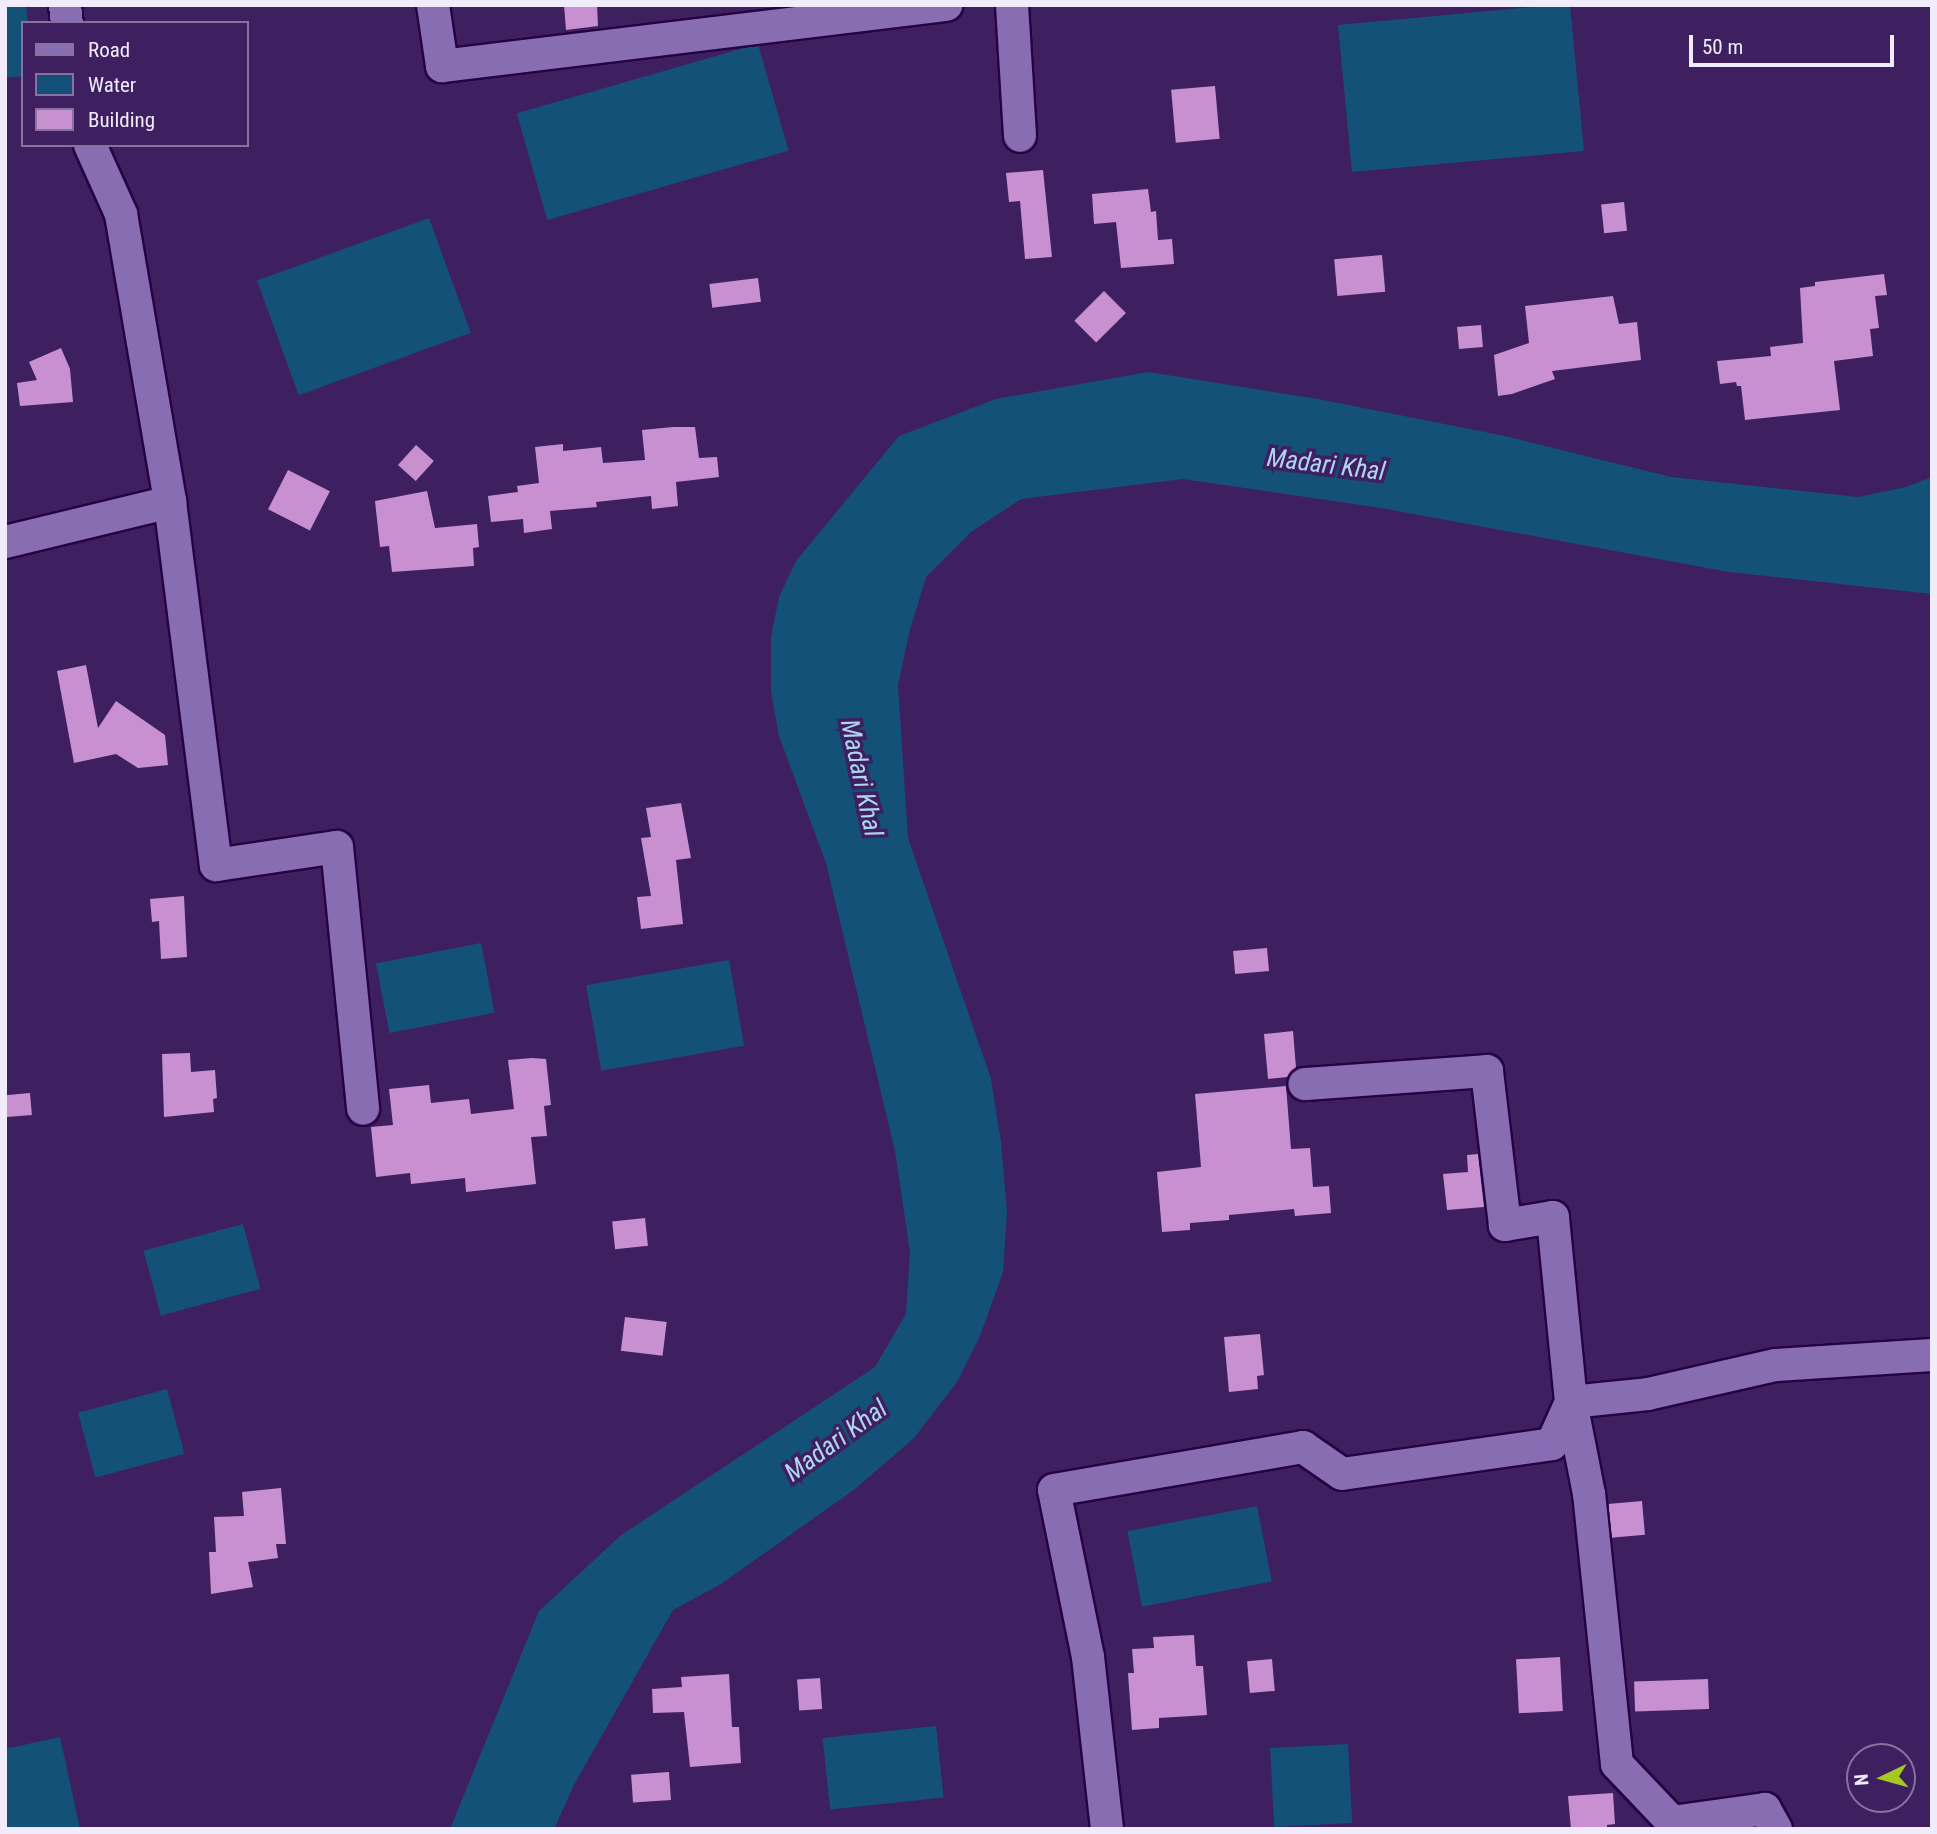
<!DOCTYPE html>
<html>
<head>
<meta charset="utf-8">
<style>
	body { margin:0 }
	#map { position:relative; width:1937px; height:1834px; overflow:hidden; background:#3e2060; font-family:"Roboto Condensed",sans-serif }
	div>[style] { position:absolute }
	.water>* { inset:0; background:#145178; transform-origin:0 0 }
	.building>* { inset:0; background:#c890d0; transform-origin:0 0 }
	.roads { filter:drop-shadow(2px 0 #250343) drop-shadow(-2px 0 #250343) drop-shadow(0 2px #250343) drop-shadow(0 -2px #250343) }
	.street>* { height:32px; margin:-16px; padding:0 16px; transform-origin:16px; border-radius:16px; background:#896db3 }
	span { translate:-50% -50%; white-space:nowrap; text-align:center; line-height:1.15; -webkit-text-stroke:7px #3e2060; paint-order:stroke }
	.water-label { font-size:26px; color:#b0d5f2; font-style:italic }
	.frame { position:absolute; inset:0; border:7px solid #f1ecfb; pointer-events:none }
	.legend { position:absolute; left:21px; top:21px; width:228px; height:126px; box-sizing:border-box; background:#3e2060; border:2px solid #86729e; margin:0; padding:9px 12px; list-style:none; font-size:21px; color:#f1ecfb }
	.legend li { display:flex; align-items:center; gap:14px; height:35px }
	.legend b { width:35px; border:2px solid #86729e }
	.north { position:absolute; left:1846px; top:1743px; width:70px; height:70px; box-sizing:border-box; background:#3e2060; border:2px solid #86729e; border-radius:50%; rotate:265deg; font-size:19px; font-weight:700; line-height:28px; text-align:center; color:#f1ecfb }
	.north::after { content:''; display:block; margin:auto; width:24px; height:32px; background:#a5c822; clip-path:polygon(50% 0,100% 100%,50% 72%,0 100%) }
	.scale { position:absolute; left:1689px; top:35px; width:205px; height:32px; box-sizing:border-box; border:4px solid #f1ecfb; border-top:0; padding-left:9px; font-size:21px; line-height:24px; white-space:nowrap; color:#f1ecfb; -webkit-text-stroke:5px #3e2060; paint-order:stroke }
</style>
</head>
<body>
<div id="map">
	<div class="water">
		<div style="clip-path:polygon(5px 5px,26px 5px,28px 23px,23px 23px,23px 76px,5px 78px)"></div>
		<div style="clip-path:polygon(1553px 5px,1570px 5px,1584px 151px,1352px 172px,1338px 25px)"></div>
		<div style="left:758px;top:44px;width:111px;height:251px;rotate:74deg"></div>
		<div style="left:429px;top:218px;width:122px;height:183px;rotate:70deg"></div>
		<div style="clip-path:polygon(1148px 372px,1318px 399px,1505px 436px,1671px 477px,1858px 497px,1906px 487px,1932px 477px,1932px 594px,1729px 572px,1381px 508px,1183px 479px,1021px 499px,971px 532px,926px 577px,909px 633px,898px 685px,908px 838px,991px 1079px,1001px 1142px,1007px 1212px,1003px 1272px,980px 1336px,957px 1382px,914px 1438px,855px 1489px,721px 1584px,673px 1610px,575px 1783px,554px 1829px,450px 1829px,539px 1611px,620px 1536px,875px 1367px,906px 1314px,910px 1252px,895px 1151px,826px 863px,779px 736px,771px 692px,771px 637px,779px 597px,796px 561px,899px 436px,996px 399px)"></div>
		<div style="left:481px;top:943px;width:71px;height:107px;rotate:79deg"></div>
		<div style="left:729px;top:960px;width:87px;height:145px;rotate:80deg"></div>
		<div style="left:243px;top:1224px;width:67px;height:103px;rotate:75deg"></div>
		<div style="left:167px;top:1389px;width:67px;height:92px;rotate:75deg"></div>
		<div style="left:1257px;top:1506px;width:77px;height:132px;rotate:79deg"></div>
		<div style="left:936px;top:1726px;width:72px;height:114px;rotate:84deg"></div>
		<div style="clip-path:polygon(60px 1737px,80px 1829px,5px 1829px,5px 1749px)"></div>
		<div style="left:1348px;top:1744px;width:79px;height:78px;rotate:87deg"></div>
	</div>
	<div class="building">
		<div style="clip-path:polygon(564px 5px,597px 5px,598px 26px,566px 30px)"></div>
		<div style="left:1215px;top:86px;width:53px;height:44px;rotate:85deg"></div>
		<div style="clip-path:polygon(1043px 170px,1052px 257px,1025px 259px,1020px 201px,1009px 202px,1006px 173px)"></div>
		<div style="clip-path:polygon(1148px 189px,1151px 212px,1156px 211px,1158px 240px,1172px 239px,1174px 264px,1121px 268px,1116px 222px,1094px 224px,1092px 194px)"></div>
		<div style="left:1624px;top:202px;width:29px;height:23px;rotate:84deg"></div>
		<div style="left:1382px;top:255px;width:37px;height:48px;rotate:85deg"></div>
		<div style="clip-path:polygon(1884px 274px,1887px 295px,1875px 296px,1879px 328px,1870px 329px,1873px 356px,1834px 361px,1840px 410px,1745px 420px,1741px 386px,1737px 386px,1736px 382px,1720px 384px,1717px 361px,1771px 356px,1770px 347px,1803px 343px,1800px 288px,1815px 286px,1815px 282px)"></div>
		<div style="left:758px;top:278px;width:24px;height:49px;rotate:83deg"></div>
		<div style="left:1104px;top:291px;width:31px;height:42px;rotate:45deg"></div>
		<div style="clip-path:polygon(1613px 296px,1619px 324px,1637px 322px,1641px 360px,1552px 371px,1555px 379px,1512px 394px,1498px 396px,1494px 355px,1529px 343px,1525px 306px)"></div>
		<div style="left:1481px;top:325px;width:22px;height:24px;rotate:85deg"></div>
		<div style="clip-path:polygon(61px 348px,70px 369px,73px 402px,20px 406px,17px 383px,37px 380px,29px 362px)"></div>
		<div style="clip-path:polygon(673px 427px,695px 427px,699px 458px,717px 457px,719px 477px,676px 482px,678px 506px,652px 509px,651px 496px,596px 502px,597px 507px,550px 511px,552px 529px,524px 533px,523px 519px,491px 522px,488px 496px,518px 492px,517px 486px,539px 483px,535px 447px,563px 444px,563px 451px,601px 447px,603px 463px,645px 460px,642px 430px)"></div>
		<div style="left:416px;top:445px;width:24px;height:27px;rotate:42deg"></div>
		<div style="left:288px;top:470px;width:47px;height:44px;rotate:27deg"></div>
		<div style="clip-path:polygon(427px 491px,435px 528px,477px 524px,479px 547px,473px 548px,474px 566px,392px 572px,389px 546px,380px 547px,375px 501px)"></div>
		<div style="clip-path:polygon(86px 665px,98px 728px,116px 701px,165px 735px,168px 765px,138px 768px,116px 754px,74px 763px,57px 671px)"></div>
		<div style="clip-path:polygon(681px 803px,691px 858px,676px 860px,683px 924px,641px 929px,637px 897px,651px 896px,641px 838px,651px 837px,646px 808px)"></div>
		<div style="clip-path:polygon(184px 896px,187px 957px,161px 959px,159px 921px,152px 922px,150px 899px)"></div>
		<div style="left:1267px;top:948px;width:23px;height:34px;rotate:85deg"></div>
		<div style="clip-path:polygon(1293px 1031px,1296px 1068px,1287px 1077px,1268px 1079px,1264px 1034px)"></div>
		<div style="clip-path:polygon(190px 1053px,191px 1072px,215px 1070px,217px 1098px,213px 1099px,214px 1112px,164px 1117px,162px 1054px)"></div>
		<div style="clip-path:polygon(532px 1058px,546px 1059px,551px 1105px,544px 1106px,547px 1136px,531px 1137px,536px 1184px,466px 1192px,465px 1178px,411px 1184px,410px 1173px,376px 1177px,371px 1127px,393px 1125px,389px 1089px,429px 1085px,431px 1103px,469px 1099px,471px 1114px,514px 1109px,508px 1060px)"></div>
		<div style="clip-path:polygon(1286px 1086px,1291px 1149px,1310px 1148px,1313px 1187px,1329px 1186px,1331px 1213px,1295px 1216px,1294px 1209px,1229px 1215px,1229px 1220px,1190px 1223px,1190px 1230px,1162px 1232px,1157px 1172px,1201px 1167px,1195px 1094px)"></div>
		<div style="left:30px;top:1093px;width:22px;height:25px;rotate:85deg"></div>
		<div style="clip-path:polygon(1478px 1154px,1484px 1207px,1447px 1210px,1443px 1174px,1468px 1172px,1467px 1155px)"></div>
		<div style="left:645px;top:1218px;width:28px;height:33px;rotate:84deg"></div>
		<div style="left:625px;top:1317px;width:42px;height:34px;rotate:7deg"></div>
		<div style="clip-path:polygon(1260px 1334px,1264px 1375px,1257px 1376px,1258px 1389px,1229px 1392px,1224px 1337px)"></div>
		<div style="clip-path:polygon(281px 1488px,286px 1544px,276px 1544px,278px 1558px,248px 1562px,253px 1587px,211px 1594px,209px 1552px,216px 1552px,214px 1517px,244px 1516px,242px 1492px)"></div>
		<div style="left:1642px;top:1501px;width:34px;height:34px;rotate:85deg"></div>
		<div style="clip-path:polygon(1194px 1635px,1196px 1666px,1203px 1666px,1207px 1715px,1159px 1718px,1159px 1728px,1132px 1730px,1128px 1673px,1134px 1673px,1132px 1649px,1154px 1648px,1153px 1637px)"></div>
		<div style="left:1560px;top:1657px;width:54px;height:44px;rotate:87deg"></div>
		<div style="left:1272px;top:1659px;width:32px;height:25px;rotate:85deg"></div>
		<div style="clip-path:polygon(729px 1674px,732px 1727px,739px 1727px,741px 1763px,690px 1767px,684px 1712px,653px 1713px,652px 1689px,682px 1687px,681px 1677px)"></div>
		<div style="left:820px;top:1678px;width:31px;height:23px;rotate:86deg"></div>
		<div style="left:1708px;top:1679px;width:30px;height:74px;rotate:88deg"></div>
		<div style="left:669px;top:1772px;width:28px;height:38px;rotate:86deg"></div>
		<div style="clip-path:polygon(1613px 1793px,1615px 1824px,1607px 1825px,1607px 1829px,1571px 1829px,1568px 1796px)"></div>
	</div>
	<div class="roads">
		<div class="street">
			<div style="left:65px;top:5px;width:18px;rotate:84deg"></div>
			<div style="left:433px;top:5px;width:62px;rotate:81.6deg"></div>
			<div style="left:442px;top:66px;width:508px;rotate:-6.9deg"></div>
			<div style="left:1012px;top:5px;width:131px;rotate:86.5deg"></div>
			<div style="left:90px;top:145px;width:76px;rotate:65.8deg"></div>
			<div style="left:121px;top:214px;width:292px;rotate:80.3deg"></div>
			<div style="left:5px;top:542px;width:170px;rotate:-13.6deg"></div>
			<div style="left:170px;top:502px;width:366px;rotate:82.8deg"></div>
			<div style="left:216px;top:865px;width:122px;rotate:-8.5deg"></div>
			<div style="left:337px;top:847px;width:263px;rotate:84.3deg"></div>
			<div style="left:1107px;top:1829px;width:173px;rotate:-96.3deg"></div>
			<div style="left:1088px;top:1657px;width:170px;rotate:-101.5deg"></div>
			<div style="left:1054px;top:1490px;width:253px;rotate:-9.8deg"></div>
			<div style="left:1303px;top:1447px;width:47px;rotate:34.7deg"></div>
			<div style="left:1342px;top:1474px;width:212px;rotate:-8.1deg"></div>
			<div style="left:1552px;top:1444px;width:46px;rotate:-65.7deg"></div>
			<div style="left:1571px;top:1402px;width:186px;rotate:-95.6deg"></div>
			<div style="left:1553px;top:1217px;width:49px;rotate:170.5deg"></div>
			<div style="left:1505px;top:1225px;width:155px;rotate:-96.7deg"></div>
			<div style="left:1487px;top:1071px;width:183px;rotate:175.9deg"></div>
			<div style="left:1776px;top:1829px;width:23px;rotate:-119deg"></div>
			<div style="left:1765px;top:1809px;width:94px;rotate:172deg"></div>
			<div style="left:1672px;top:1822px;width:80px;rotate:-133.5deg"></div>
			<div style="left:1617px;top:1764px;width:271px;rotate:-95.9deg"></div>
			<div style="left:1589px;top:1494px;width:94px;rotate:-101.1deg"></div>
			<div style="left:1571px;top:1402px;width:77px;rotate:-5.9deg"></div>
			<div style="left:1648px;top:1394px;width:131px;rotate:-12.8deg"></div>
			<div style="left:1776px;top:1365px;width:156px;rotate:-3.7deg"></div>
		</div>
	</div>
	<div class="water-label">
		<span style="left:1326px;top:465px;rotate:7deg">Madari Khal</span>
		<span style="left:861px;top:778px;rotate:78deg">Madari Khal</span>
		<span style="left:836px;top:1441px;rotate:-36deg">Madari Khal</span>
	</div>
	<div class="frame"></div>
	<ul class="legend">
	<li><b style="height:9px;background:#896db3"></b>Road</li>
	<li><b style="height:19px;background:#145178"></b>Water</li>
	<li><b style="height:19px;background:#c890d0"></b>Building</li>
	</ul>
	<div class="north">N</div>
	<div class="scale">50 m</div>
</div>
</body>
</html>
